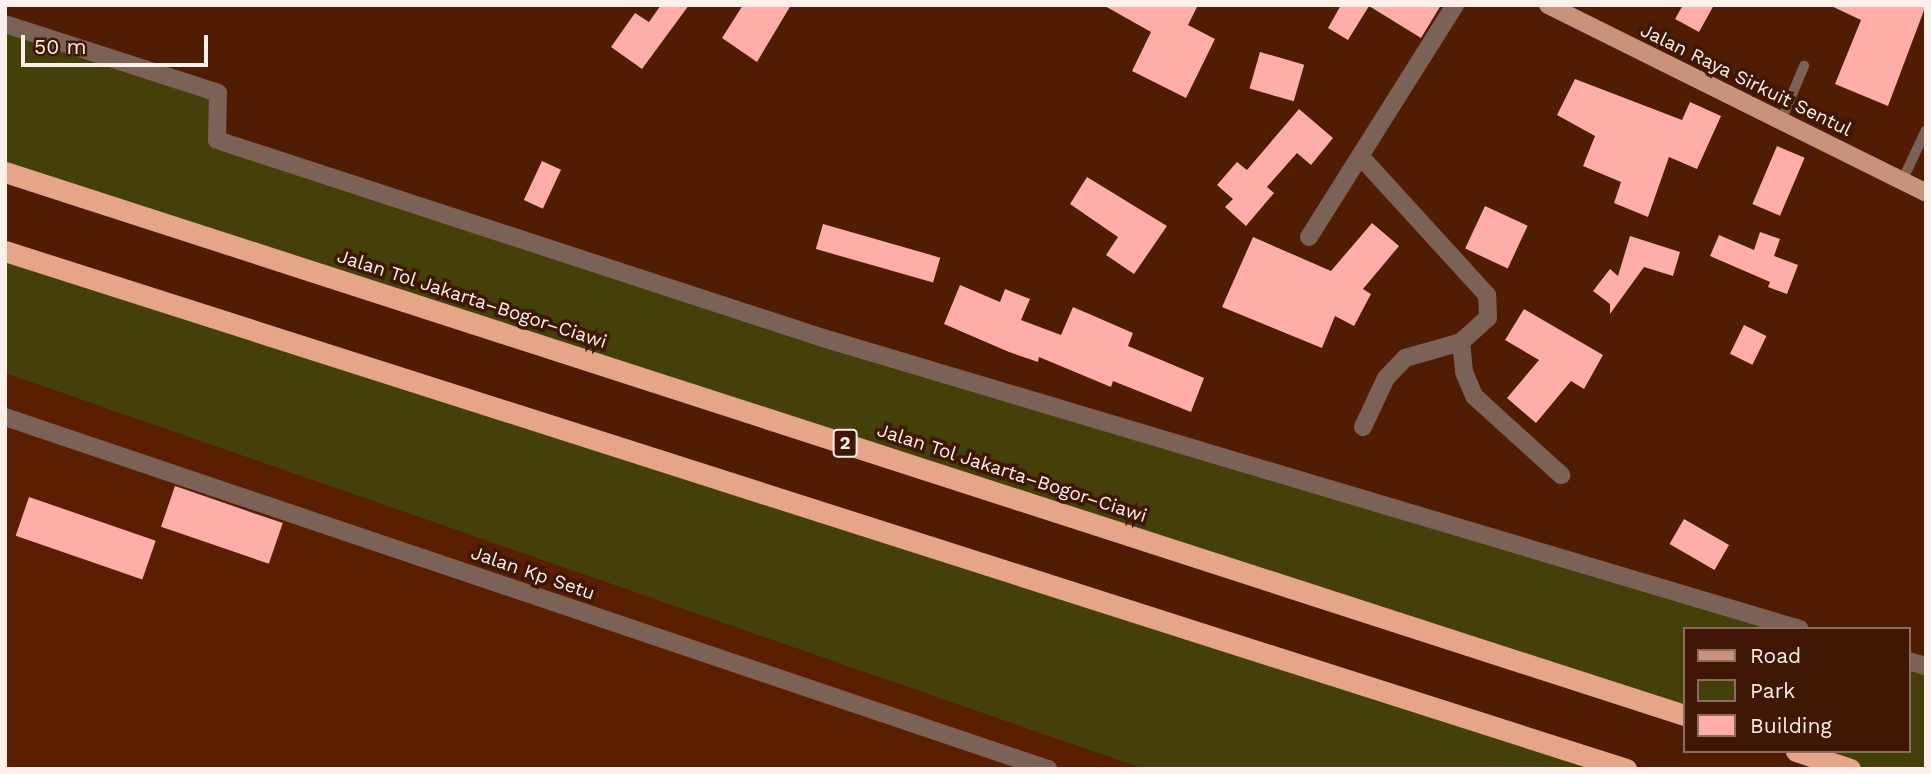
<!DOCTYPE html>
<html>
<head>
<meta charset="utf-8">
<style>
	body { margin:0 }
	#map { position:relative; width:1931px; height:774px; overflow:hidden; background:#501c02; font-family:"Work Sans",sans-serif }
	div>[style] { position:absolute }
	.built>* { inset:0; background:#5a1e00 }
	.green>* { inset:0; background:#454009 }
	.building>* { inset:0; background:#feada8; transform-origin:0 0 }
	.service>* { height:10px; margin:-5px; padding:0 5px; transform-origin:5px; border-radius:5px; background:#7c6156 }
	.minor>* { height:18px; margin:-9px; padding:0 9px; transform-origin:9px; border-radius:9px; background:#7c6156 }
	.primary>* { height:18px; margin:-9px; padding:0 9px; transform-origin:9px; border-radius:9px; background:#c8927b }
	.motorway>* { height:21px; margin:-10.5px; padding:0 10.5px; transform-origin:10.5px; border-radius:10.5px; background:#e6a589 }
	span { translate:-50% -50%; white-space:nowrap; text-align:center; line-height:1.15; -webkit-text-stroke:7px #3f1704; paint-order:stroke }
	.shield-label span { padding:2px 5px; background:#3f1704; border:2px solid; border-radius:5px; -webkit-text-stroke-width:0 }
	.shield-label { font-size:18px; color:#fdefe9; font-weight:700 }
	.street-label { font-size:19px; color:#fdefe9 }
	.frame { position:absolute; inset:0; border:7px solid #fdefe9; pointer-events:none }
	.legend { position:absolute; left:1683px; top:627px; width:228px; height:126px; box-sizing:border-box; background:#3f1704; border:2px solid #8b6d60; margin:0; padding:9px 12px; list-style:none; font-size:21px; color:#fdefe9 }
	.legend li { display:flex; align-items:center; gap:14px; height:35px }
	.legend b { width:35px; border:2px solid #8b6d60 }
	.scale { position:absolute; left:21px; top:35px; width:187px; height:32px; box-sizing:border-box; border:4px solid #fdefe9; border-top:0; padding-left:9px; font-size:21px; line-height:24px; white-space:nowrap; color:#fdefe9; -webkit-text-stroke:5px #3f1704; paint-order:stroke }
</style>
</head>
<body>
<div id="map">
	<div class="built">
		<div style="clip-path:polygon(5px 373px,684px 605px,1144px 769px,5px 769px)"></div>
	</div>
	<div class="green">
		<div style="clip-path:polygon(5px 22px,218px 93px,217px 139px,901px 361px,1800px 629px,1684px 629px,1684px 715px,5px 171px)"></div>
		<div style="clip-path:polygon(5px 251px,1626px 769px,1144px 769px,5px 373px)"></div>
		<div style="clip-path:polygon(1908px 661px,1926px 666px,1926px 769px,1850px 769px,1796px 751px,1908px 751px)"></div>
	</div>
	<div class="building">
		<div style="clip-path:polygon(661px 5px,689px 5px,642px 69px,611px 47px,635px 13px,649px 22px)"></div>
		<div style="clip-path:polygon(743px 5px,791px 5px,757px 62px,722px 38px)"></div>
		<div style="clip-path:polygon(1103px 5px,1198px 5px,1188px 25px,1215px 39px,1186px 98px,1132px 71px,1151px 32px)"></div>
		<div style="clip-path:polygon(1341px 5px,1441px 5px,1421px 38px,1369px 6px,1348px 40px,1328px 28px)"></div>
		<div style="clip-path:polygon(1683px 5px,1714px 5px,1699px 32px,1675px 19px)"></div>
		<div style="clip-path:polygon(1829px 5px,1926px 5px,1888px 106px,1835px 84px,1861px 20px)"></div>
		<div style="left:1260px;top:52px;width:46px;height:38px;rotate:16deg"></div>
		<div style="clip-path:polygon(1575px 79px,1682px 120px,1690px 102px,1721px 116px,1697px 169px,1669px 157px,1648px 217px,1614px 203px,1621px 182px,1583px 166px,1595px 136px,1557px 115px)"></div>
		<div style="clip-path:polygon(1299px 109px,1333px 138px,1311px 165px,1297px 153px,1267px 187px,1274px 193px,1246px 226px,1225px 207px,1233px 199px,1217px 185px,1237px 162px,1247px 170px)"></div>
		<div style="left:1777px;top:146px;width:30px;height:63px;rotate:23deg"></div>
		<div style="left:542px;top:161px;width:21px;height:43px;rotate:25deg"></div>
		<div style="clip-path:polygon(1087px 177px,1167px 226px,1134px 274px,1106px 255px,1118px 237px,1070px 204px)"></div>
		<div style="left:1485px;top:206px;width:47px;height:47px;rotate:25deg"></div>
		<div style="clip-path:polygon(1372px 223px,1399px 246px,1363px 289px,1371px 294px,1354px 326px,1335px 316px,1322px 348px,1222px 307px,1253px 237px,1331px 271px)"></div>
		<div style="left:823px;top:224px;width:122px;height:26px;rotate:16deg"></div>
		<div style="clip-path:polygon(1760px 232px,1780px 239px,1774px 256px,1798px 265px,1787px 294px,1768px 287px,1770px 282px,1710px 256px,1719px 235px,1754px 250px)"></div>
		<div style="clip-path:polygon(1630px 236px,1680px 252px,1673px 276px,1644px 267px,1610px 314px,1610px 304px,1593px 291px,1610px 269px,1618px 276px)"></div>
		<div style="clip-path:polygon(960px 285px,1000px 302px,1005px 289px,1030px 299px,1021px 320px,1061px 335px,1073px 307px,1133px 333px,1128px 346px,1204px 378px,1191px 412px,1113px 381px,1111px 387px,1039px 357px,1038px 362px,1009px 352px,944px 324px)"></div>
		<div style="clip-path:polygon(1524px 309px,1603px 355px,1584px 389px,1571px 381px,1536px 423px,1507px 398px,1539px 360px,1505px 340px)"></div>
		<div style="left:1744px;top:325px;width:25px;height:32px;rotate:26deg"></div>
		<div style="left:175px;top:486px;width:114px;height:43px;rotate:19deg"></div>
		<div style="left:29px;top:497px;width:134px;height:41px;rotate:19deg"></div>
		<div style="left:1684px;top:519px;width:52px;height:29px;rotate:30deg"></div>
	</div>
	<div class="service">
		<div style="left:1781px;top:121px;width:60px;rotate:-67.3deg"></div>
		<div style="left:1902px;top:181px;width:56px;rotate:-64.8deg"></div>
	</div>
	<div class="minor">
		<div style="left:5px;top:24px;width:224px;rotate:17.9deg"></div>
		<div style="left:218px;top:93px;width:47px;rotate:91.2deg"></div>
		<div style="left:217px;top:140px;width:638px;rotate:18.09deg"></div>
		<div style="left:823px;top:338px;width:1019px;rotate:16.59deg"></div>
		<div style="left:1309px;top:237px;width:96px;rotate:-57.8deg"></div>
		<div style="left:1461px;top:342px;width:30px;rotate:84deg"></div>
		<div style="left:1464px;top:372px;width:26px;rotate:67deg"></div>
		<div style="left:1474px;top:396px;width:118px;rotate:42.2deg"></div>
		<div style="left:5px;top:417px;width:1101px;rotate:18.65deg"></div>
		<div style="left:1363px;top:427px;width:54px;rotate:-64.9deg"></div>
		<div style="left:1386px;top:378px;width:28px;rotate:-46deg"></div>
		<div style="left:1405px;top:358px;width:58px;rotate:-15.9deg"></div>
		<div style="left:1461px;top:342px;width:36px;rotate:-42deg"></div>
		<div style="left:1488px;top:318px;width:23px;rotate:-92deg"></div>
		<div style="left:1487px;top:295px;width:188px;rotate:-132.4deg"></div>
		<div style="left:1360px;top:156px;width:178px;rotate:-57.8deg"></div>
		<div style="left:1908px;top:661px;width:19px;rotate:16deg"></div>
	</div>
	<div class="primary">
		<div style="left:1548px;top:5px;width:422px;rotate:26.4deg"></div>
	</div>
	<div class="motorway">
		<div style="left:5px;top:172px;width:1765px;rotate:17.92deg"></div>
		<div style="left:5px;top:251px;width:1702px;rotate:17.72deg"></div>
		<div style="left:1796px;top:751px;width:57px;rotate:18.4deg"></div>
	</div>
	<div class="shield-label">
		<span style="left:845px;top:443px">2</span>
	</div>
	<div class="street-label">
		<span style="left:1746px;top:80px;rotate:26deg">Jalan Raya Sirkuit Sentul</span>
		<span style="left:472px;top:299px;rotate:18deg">Jalan Tol Jakarta–Bogor–Ciawi</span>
		<span style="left:1012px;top:473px;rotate:18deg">Jalan Tol Jakarta–Bogor–Ciawi</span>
		<span style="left:533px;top:573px;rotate:19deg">Jalan Kp Setu</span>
	</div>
	<div class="frame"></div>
	<ul class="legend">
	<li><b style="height:9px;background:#c8927b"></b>Road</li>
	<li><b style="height:19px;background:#454009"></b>Park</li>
	<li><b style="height:19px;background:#feada8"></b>Building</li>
	</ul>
	<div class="scale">50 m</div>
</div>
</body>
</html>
